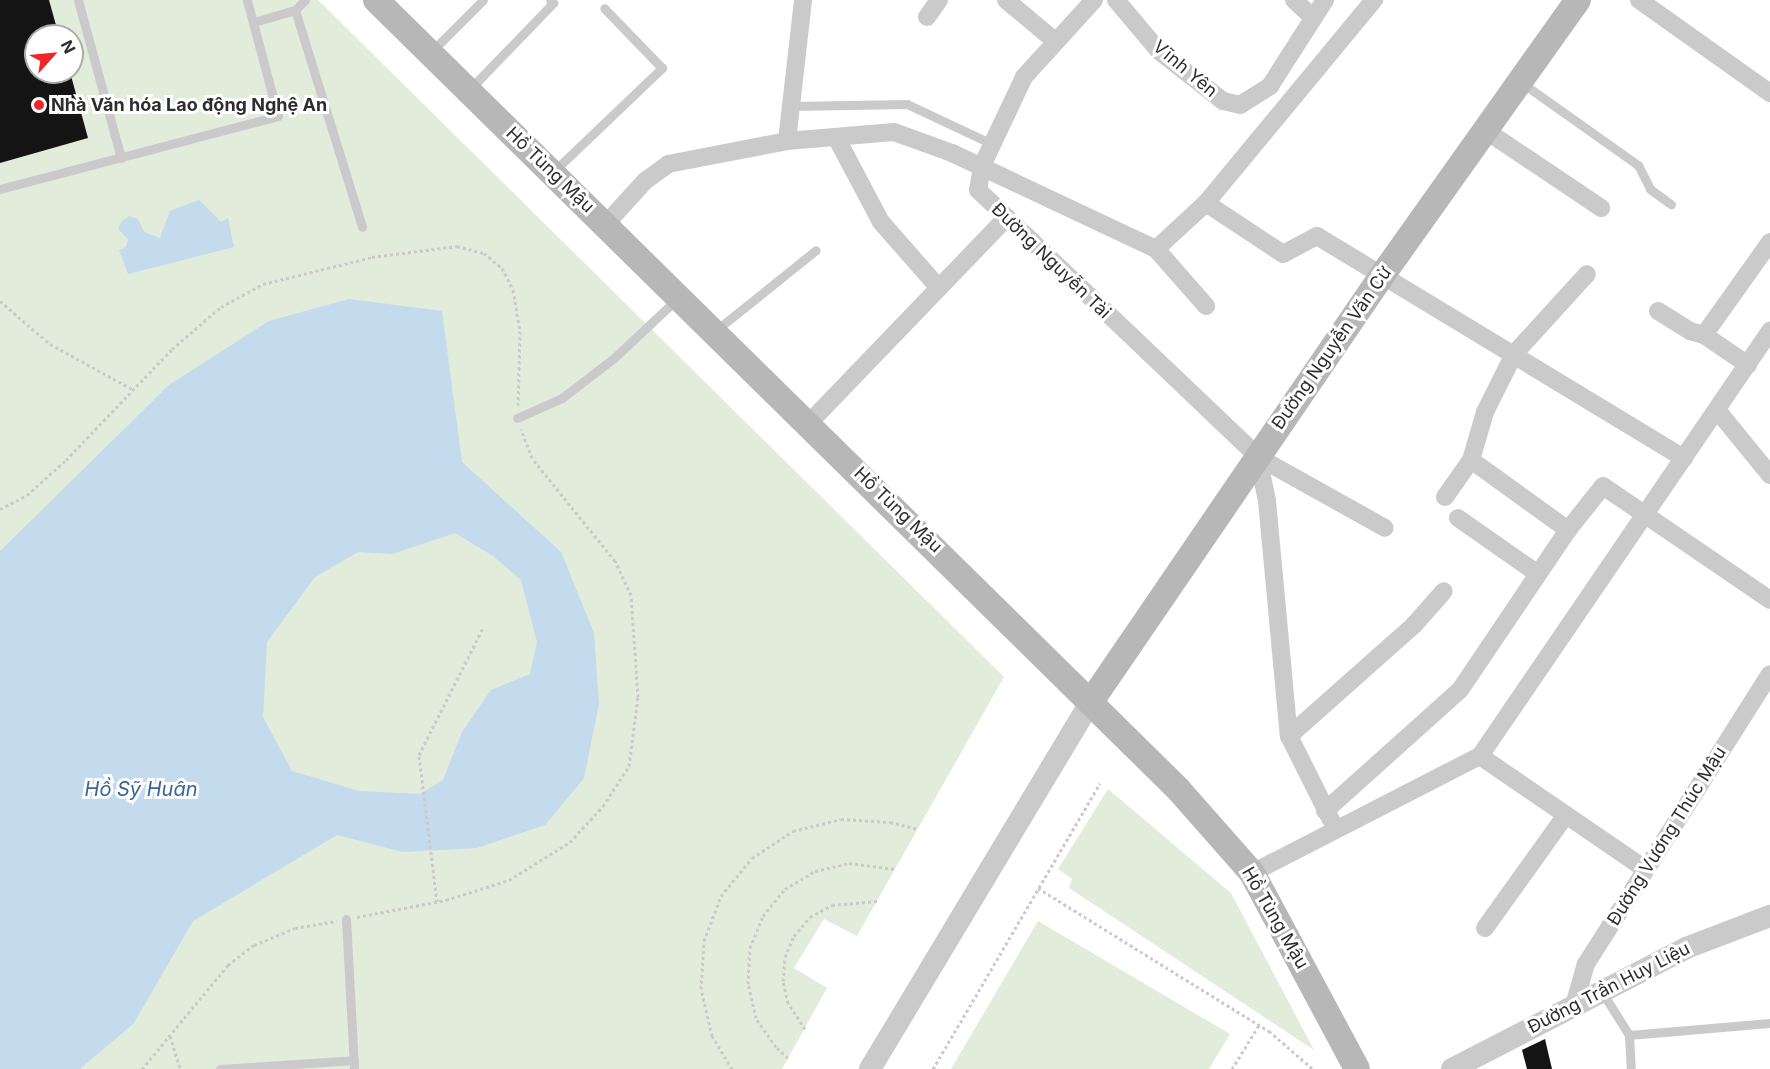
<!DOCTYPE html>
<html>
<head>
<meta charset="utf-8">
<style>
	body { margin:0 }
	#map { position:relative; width:1770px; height:1069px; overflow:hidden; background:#fff; font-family:Inter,sans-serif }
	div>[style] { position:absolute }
	.green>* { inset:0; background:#e2ecda }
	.water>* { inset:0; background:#c4daed }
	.building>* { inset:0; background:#141414 }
	.path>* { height:3px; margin-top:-1.5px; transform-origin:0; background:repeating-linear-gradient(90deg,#cacaca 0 3px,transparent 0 6px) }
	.service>* { height:9px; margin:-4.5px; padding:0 4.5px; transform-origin:4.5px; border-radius:4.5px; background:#cacaca }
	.minor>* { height:18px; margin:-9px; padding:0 9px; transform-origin:9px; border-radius:9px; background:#cacaca }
	.tertiary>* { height:22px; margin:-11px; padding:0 11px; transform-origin:11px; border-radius:11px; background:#cacaca }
	.secondary>* { height:26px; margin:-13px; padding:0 13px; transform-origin:13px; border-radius:13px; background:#b7b7b7 }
	.dots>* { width:16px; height:16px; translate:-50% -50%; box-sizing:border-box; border:3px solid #fff; border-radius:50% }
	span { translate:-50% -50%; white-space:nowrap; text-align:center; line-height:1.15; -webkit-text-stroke:6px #fff; paint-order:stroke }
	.street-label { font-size:18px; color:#2d2d2d }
	.poi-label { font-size:18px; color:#2d2d2d; font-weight:700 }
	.left { translate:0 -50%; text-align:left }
	.water-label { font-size:20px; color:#376893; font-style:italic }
	.north { position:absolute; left:24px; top:24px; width:60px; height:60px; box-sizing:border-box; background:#fff; border:2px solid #ababab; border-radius:50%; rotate:63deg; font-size:16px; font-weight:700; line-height:24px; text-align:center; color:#2d2d2d }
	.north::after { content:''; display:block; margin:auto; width:21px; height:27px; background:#ef2625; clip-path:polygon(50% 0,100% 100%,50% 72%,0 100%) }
</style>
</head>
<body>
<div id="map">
	<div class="green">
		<div style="clip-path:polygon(evenodd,0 0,318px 0,1004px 677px,857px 936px,824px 919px,794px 968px,827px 988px,782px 1069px,0 1069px,0 0,36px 36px,72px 36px,72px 72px,36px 72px,36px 36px)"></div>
		<div style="clip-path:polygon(1108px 789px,1231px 893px,1314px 1050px,1069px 888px,1072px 879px,1058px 869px)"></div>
		<div style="clip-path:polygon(1038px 921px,1230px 1034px,1209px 1069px,951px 1069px)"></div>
	</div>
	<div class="water">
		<div style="clip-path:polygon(199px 200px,221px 222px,228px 218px,234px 247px,128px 274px,119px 250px,126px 247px,128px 239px,118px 229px,121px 222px,129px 216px,138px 219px,144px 232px,160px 238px,170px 211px)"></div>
		<div style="clip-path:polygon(evenodd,349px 299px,442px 311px,462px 462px,561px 552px,594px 633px,599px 704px,584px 778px,545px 825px,477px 848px,403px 852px,337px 835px,193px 921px,134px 1023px,80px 1069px,0 1069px,0 551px,169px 385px,269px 321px,349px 299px,455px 533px,493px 556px,521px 580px,537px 642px,530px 674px,491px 690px,462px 732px,443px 780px,420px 794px,359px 791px,292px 771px,263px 717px,267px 642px,315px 577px,358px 552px,392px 554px,455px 533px)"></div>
	</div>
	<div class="building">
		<div style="clip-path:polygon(0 0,49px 0,59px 36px,36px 36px,36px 72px,70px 72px,88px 138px,0 163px)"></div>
		<div style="clip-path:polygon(1545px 1039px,1552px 1069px,1527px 1069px,1522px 1050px)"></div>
	</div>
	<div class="path">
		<div style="left:0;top:301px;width:66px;rotate:40.7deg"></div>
		<div style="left:50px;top:344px;width:94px;rotate:28.8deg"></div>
		<div style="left:0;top:509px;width:30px;rotate:-27deg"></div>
		<div style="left:27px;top:495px;width:52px;rotate:-41.9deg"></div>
		<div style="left:66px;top:460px;width:153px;rotate:-46.3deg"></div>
		<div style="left:172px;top:349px;width:65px;rotate:-40.6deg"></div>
		<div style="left:221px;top:307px;width:48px;rotate:-28.7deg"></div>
		<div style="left:263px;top:284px;width:112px;rotate:-13.9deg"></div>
		<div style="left:372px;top:257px;width:86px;rotate:-7.4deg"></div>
		<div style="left:457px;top:246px;width:28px;rotate:15deg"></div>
		<div style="left:484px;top:253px;width:23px;rotate:40deg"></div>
		<div style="left:502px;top:268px;width:25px;rotate:63deg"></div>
		<div style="left:513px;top:290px;width:42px;rotate:80.3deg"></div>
		<div style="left:520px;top:331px;width:74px;rotate:91.5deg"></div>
		<div style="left:1038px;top:888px;width:272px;rotate:31.8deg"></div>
		<div style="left:1269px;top:1031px;width:58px;rotate:40.8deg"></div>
		<div style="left:437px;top:902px;width:148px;rotate:-97deg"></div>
		<div style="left:419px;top:755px;width:142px;rotate:-63.3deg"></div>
		<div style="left:357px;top:917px;width:91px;rotate:-10.8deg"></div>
		<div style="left:446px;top:900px;width:66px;rotate:-17.6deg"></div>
		<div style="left:509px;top:880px;width:72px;rotate:-31.9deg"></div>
		<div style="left:570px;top:842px;width:49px;rotate:-47.5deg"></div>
		<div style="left:603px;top:806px;width:48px;rotate:-57deg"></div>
		<div style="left:629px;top:766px;width:70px;rotate:-82.6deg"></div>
		<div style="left:638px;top:697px;width:102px;rotate:-93.9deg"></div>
		<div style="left:631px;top:595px;width:38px;rotate:-115deg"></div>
		<div style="left:615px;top:561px;width:132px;rotate:-128.9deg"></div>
		<div style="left:532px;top:458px;width:31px;rotate:-111deg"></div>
		<div style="left:805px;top:1029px;width:31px;rotate:-123deg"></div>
		<div style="left:788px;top:1003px;width:23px;rotate:-103deg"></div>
		<div style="left:783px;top:981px;width:24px;rotate:-85deg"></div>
		<div style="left:785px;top:957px;width:23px;rotate:-67deg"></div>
		<div style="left:794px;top:936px;width:25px;rotate:-50deg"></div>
		<div style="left:810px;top:917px;width:25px;rotate:-29deg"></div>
		<div style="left:832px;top:905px;width:45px;rotate:-5.1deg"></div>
		<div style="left:170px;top:1036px;width:34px;rotate:73deg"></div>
		<div style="left:788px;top:1058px;width:16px;rotate:-137deg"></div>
		<div style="left:776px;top:1047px;width:35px;rotate:-125deg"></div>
		<div style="left:756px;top:1018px;width:35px;rotate:-103deg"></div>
		<div style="left:748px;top:984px;width:36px;rotate:-87deg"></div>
		<div style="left:750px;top:948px;width:35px;rotate:-68deg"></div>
		<div style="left:763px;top:916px;width:35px;rotate:-51deg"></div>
		<div style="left:785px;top:889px;width:35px;rotate:-31deg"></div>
		<div style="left:815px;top:871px;width:35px;rotate:-13deg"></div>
		<div style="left:849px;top:863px;width:46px;rotate:7.4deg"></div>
		<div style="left:142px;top:1069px;width:135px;rotate:-50.4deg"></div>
		<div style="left:228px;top:965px;width:33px;rotate:-38deg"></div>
		<div style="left:254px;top:945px;width:44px;rotate:-22.5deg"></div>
		<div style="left:295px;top:928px;width:42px;rotate:-9.7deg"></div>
		<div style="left:732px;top:1069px;width:39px;rotate:-121deg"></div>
		<div style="left:712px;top:1036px;width:48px;rotate:-103.2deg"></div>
		<div style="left:701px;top:989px;width:48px;rotate:-86.4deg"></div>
		<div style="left:704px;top:941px;width:48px;rotate:-69.3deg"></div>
		<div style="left:721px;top:896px;width:49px;rotate:-50.8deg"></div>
		<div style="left:752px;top:858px;width:49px;rotate:-33.4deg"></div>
		<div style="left:793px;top:831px;width:49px;rotate:-14deg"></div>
		<div style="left:841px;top:819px;width:49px;rotate:3.5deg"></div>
		<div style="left:890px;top:822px;width:29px;rotate:14deg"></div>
		<div style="left:933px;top:1069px;width:331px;rotate:-59.7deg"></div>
		<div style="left:1232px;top:1069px;width:52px;rotate:-58.5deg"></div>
	</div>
	<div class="service">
		<div style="left:78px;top:0;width:164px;rotate:74.8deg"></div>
		<div style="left:305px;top:0;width:14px;rotate:135deg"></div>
		<div style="left:295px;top:10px;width:227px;rotate:72.8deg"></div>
		<div style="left:254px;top:22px;width:43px;rotate:-16.3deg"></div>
		<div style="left:432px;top:51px;width:72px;rotate:-45deg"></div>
		<div style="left:1522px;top:83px;width:142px;rotate:35.3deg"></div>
		<div style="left:1638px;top:165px;width:27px;rotate:63deg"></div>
		<div style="left:1650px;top:189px;width:26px;rotate:36deg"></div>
		<div style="left:470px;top:89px;width:120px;rotate:-46deg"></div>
		<div style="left:553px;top:3px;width:4px;rotate:-135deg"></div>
		<div style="left:791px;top:106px;width:116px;rotate:-1deg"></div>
		<div style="left:907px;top:104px;width:94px;rotate:25.2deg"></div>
		<div style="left:553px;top:172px;width:151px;rotate:-43.7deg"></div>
		<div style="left:662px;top:68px;width:83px;rotate:-134deg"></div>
		<div style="left:0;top:189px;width:287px;rotate:-14.7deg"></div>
		<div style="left:278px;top:116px;width:120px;rotate:-105deg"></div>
		<div style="left:715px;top:331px;width:129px;rotate:-38.7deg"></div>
		<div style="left:517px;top:418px;width:49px;rotate:-24deg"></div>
		<div style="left:562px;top:398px;width:66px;rotate:-37.6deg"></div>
		<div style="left:614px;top:358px;width:88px;rotate:-43.2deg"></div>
		<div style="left:346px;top:919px;width:150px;rotate:86.9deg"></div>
		<div style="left:1602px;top:992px;width:51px;rotate:57.9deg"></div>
		<div style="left:1629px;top:1035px;width:34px;rotate:87deg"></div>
		<div style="left:1629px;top:1035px;width:142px;rotate:-4.9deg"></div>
		<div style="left:220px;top:1069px;width:134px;rotate:-3.8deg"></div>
	</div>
	<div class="minor">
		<div style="left:1006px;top:0;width:64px;rotate:39.9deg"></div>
		<div style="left:1094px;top:0;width:104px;rotate:132.3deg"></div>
		<div style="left:1024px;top:77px;width:98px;rotate:115.3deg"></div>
		<div style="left:982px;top:166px;width:24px;rotate:99deg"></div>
		<div style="left:978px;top:190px;width:387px;rotate:43.6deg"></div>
		<div style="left:1258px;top:457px;width:145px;rotate:29.2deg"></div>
		<div style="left:1116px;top:0;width:67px;rotate:49.9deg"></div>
		<div style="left:1159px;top:51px;width:81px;rotate:38deg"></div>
		<div style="left:1223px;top:101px;width:17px;rotate:13deg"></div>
		<div style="left:1240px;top:105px;width:36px;rotate:-32deg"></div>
		<div style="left:1270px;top:86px;width:102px;rotate:-57.4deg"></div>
		<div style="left:1294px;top:0;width:26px;rotate:43deg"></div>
		<div style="left:1639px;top:0;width:161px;rotate:35.4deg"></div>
		<div style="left:927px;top:17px;width:21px;rotate:-55deg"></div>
		<div style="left:1485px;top:130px;width:140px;rotate:33.9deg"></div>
		<div style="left:836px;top:137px;width:96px;rotate:62.1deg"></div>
		<div style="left:881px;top:222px;width:88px;rotate:48.7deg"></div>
		<div style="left:787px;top:141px;width:142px;rotate:-83.5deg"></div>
		<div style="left:1206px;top:203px;width:92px;rotate:33.5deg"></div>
		<div style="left:1283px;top:254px;width:38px;rotate:-28deg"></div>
		<div style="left:1317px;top:236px;width:429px;rotate:31.2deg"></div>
		<div style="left:606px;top:224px;width:58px;rotate:-47.8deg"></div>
		<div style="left:645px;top:181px;width:29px;rotate:-36deg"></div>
		<div style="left:668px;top:164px;width:121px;rotate:-10.9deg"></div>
		<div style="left:787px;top:141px;width:107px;rotate:-4.8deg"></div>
		<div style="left:894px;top:132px;width:62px;rotate:19.9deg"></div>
		<div style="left:952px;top:153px;width:225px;rotate:25.2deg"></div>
		<div style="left:1156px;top:249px;width:68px;rotate:-42.6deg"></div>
		<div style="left:1206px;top:203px;width:264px;rotate:-50.4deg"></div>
		<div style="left:1156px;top:249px;width:76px;rotate:48.7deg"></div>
		<div style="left:1658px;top:311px;width:38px;rotate:32deg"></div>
		<div style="left:1690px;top:331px;width:15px;rotate:16deg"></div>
		<div style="left:1748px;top:365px;width:53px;rotate:-145.7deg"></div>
		<div style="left:1704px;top:335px;width:114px;rotate:-54.6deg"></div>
		<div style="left:1717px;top:410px;width:84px;rotate:50.8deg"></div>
		<div style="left:809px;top:423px;width:283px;rotate:-46.1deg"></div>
		<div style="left:1258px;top:457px;width:45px;rotate:78.4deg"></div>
		<div style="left:1267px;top:501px;width:236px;rotate:84.7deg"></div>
		<div style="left:1289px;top:736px;width:94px;rotate:63.4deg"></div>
		<div style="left:1471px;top:460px;width:120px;rotate:35.8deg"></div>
		<div style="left:1445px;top:497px;width:45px;rotate:-54.9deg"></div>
		<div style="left:1471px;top:460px;width:50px;rotate:-73.7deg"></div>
		<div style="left:1485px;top:412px;width:65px;rotate:-63.4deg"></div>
		<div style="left:1514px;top:354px;width:108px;rotate:-47.6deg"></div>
		<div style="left:1458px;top:518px;width:98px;rotate:35deg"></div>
		<div style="left:1289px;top:736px;width:167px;rotate:-41.6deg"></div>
		<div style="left:1414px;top:625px;width:45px;rotate:-48.6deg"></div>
		<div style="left:1480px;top:756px;width:200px;rotate:34.4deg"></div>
		<div style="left:1325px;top:811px;width:181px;rotate:-41.9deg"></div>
		<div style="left:1460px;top:690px;width:193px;rotate:-56deg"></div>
		<div style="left:1568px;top:530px;width:56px;rotate:-51.5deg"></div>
		<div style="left:1603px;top:486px;width:202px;rotate:34.3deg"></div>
		<div style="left:1252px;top:873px;width:256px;rotate:-27.2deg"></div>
		<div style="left:1480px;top:756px;width:515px;rotate:-55.69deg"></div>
		<div style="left:1485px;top:928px;width:139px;rotate:-54.4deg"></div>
		<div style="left:1575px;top:1002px;width:40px;rotate:-74deg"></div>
		<div style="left:1586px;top:964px;width:343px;rotate:-57.6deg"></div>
	</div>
	<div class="tertiary">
		<div style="left:870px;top:1069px;width:431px;rotate:-59deg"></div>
		<div style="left:1452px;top:1069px;width:263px;rotate:-27.3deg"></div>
		<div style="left:1686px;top:948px;width:90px;rotate:-20.9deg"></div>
	</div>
	<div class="secondary">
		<div style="left:376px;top:0;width:1125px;rotate:44.53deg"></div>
		<div style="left:1178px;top:789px;width:112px;rotate:48.6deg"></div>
		<div style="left:1252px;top:873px;width:222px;rotate:61.8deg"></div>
		<div style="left:1092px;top:700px;width:512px;rotate:-55.66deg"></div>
		<div style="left:1381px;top:277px;width:340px;rotate:-54.6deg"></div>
	</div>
	<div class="dots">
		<div style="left:39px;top:105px;background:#ef2625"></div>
	</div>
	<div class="street-label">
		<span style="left:1185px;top:69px;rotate:40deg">Vĩnh Yên</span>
		<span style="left:550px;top:170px;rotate:44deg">Hồ Tùng Mậu</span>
		<span style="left:1051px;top:261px;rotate:44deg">Đường Nguyễn Tài</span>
		<span style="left:1332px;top:348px;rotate:-55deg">Đường Nguyễn Văn Cừ</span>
		<span style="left:898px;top:510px;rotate:44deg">Hồ Tùng Mậu</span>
		<span style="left:1667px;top:836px;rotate:-58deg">Đường Vương Thúc Mậu</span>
		<span style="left:1275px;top:918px;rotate:60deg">Hồ Tùng Mậu</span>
		<span style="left:1609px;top:988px;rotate:-27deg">Đường Trần Huy Liệu</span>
	</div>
	<div class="poi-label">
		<span class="left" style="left:51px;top:105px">Nhà Văn hóa Lao động Nghệ An</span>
	</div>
	<div class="water-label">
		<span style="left:141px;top:789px">Hồ Sỹ Huân</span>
	</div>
	<div class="north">N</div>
</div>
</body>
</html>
